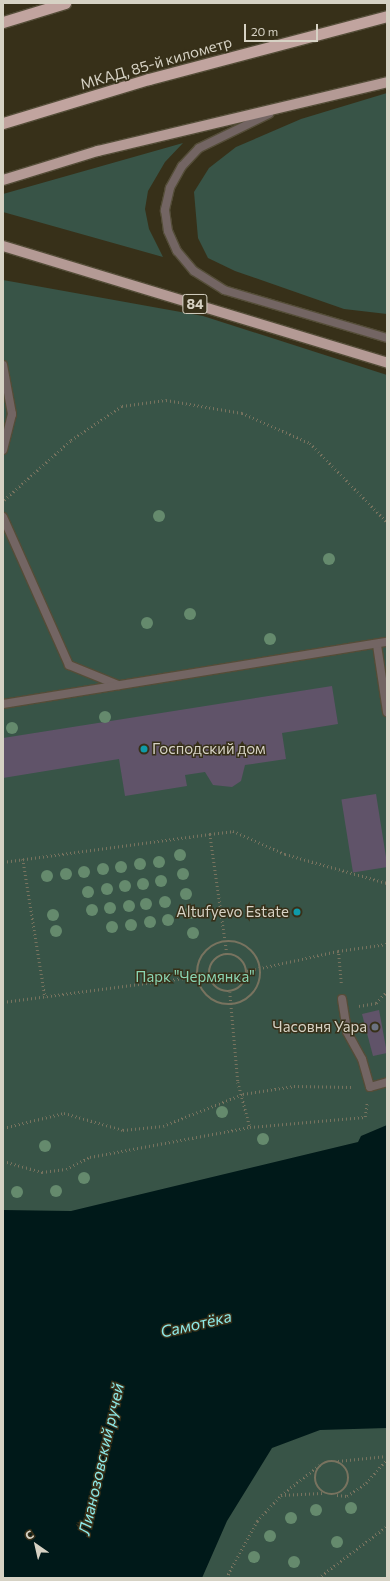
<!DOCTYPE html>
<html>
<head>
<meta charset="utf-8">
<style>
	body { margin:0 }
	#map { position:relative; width:390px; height:1581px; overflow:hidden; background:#373019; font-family:Commissioner,sans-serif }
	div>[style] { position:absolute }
	.green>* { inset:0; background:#385447 }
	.water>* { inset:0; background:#001919 }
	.building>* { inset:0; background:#605369; transform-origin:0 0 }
	.path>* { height:2.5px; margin-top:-1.25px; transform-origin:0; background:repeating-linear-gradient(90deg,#78735f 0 1px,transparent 0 4px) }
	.path>.ring { margin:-1.25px; padding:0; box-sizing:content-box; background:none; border:2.5px solid #78735f; border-radius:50% }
	.roads { filter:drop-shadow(1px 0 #544d38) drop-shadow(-1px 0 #544d38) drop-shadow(0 1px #544d38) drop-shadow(0 -1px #544d38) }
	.service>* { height:8px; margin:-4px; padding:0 4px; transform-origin:4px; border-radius:4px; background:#736563 }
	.tertiary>* { height:8px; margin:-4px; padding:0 4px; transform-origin:4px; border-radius:4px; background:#736563 }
	.primary>* { height:10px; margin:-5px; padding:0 5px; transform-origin:5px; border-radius:5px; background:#b49a95 }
	.trunk>* { height:11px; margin:-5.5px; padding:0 5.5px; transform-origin:5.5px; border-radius:5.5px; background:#c1a49f }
	.trees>* { width:12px; height:12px; margin:-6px; border-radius:50%; background:#658a6d }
	.dots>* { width:11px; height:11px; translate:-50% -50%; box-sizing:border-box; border:2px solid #373019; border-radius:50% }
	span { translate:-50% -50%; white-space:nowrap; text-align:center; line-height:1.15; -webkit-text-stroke:3px #373019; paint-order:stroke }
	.shield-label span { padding:1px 3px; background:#373019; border:1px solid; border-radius:3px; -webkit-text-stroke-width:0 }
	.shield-label { font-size:14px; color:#d6d2c4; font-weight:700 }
	.street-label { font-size:15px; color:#d6d2c4 }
	.poi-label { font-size:15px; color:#d6d2c4 }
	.left { translate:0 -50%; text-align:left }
	.right { translate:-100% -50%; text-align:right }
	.park-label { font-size:15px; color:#8ad4b2 }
	.water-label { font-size:16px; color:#8eeae9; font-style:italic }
	.frame { position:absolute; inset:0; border:4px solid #d6d2c4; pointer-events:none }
	.north { position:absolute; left:16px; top:1525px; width:40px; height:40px; -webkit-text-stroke:3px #373019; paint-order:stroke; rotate:326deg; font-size:11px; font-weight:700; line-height:16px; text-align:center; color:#d6d2c4 }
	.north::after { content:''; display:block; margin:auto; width:14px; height:18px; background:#d6d2c4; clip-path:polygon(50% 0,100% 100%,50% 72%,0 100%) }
	.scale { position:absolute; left:244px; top:24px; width:74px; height:18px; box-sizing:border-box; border:2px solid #d6d2c4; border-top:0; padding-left:5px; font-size:12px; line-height:14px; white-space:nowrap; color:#d6d2c4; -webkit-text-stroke:3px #373019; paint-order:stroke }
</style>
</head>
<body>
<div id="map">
	<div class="green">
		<div style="clip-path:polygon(387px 93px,387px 314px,344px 309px,235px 271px,208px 258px,198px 238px,194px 192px,209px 168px,236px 147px,301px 119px)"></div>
		<div style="clip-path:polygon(183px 143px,165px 162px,148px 191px,145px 209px,149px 229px,163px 257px,3px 212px,3px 194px)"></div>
		<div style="clip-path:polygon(3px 280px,203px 316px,387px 375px,387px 1578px,3px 1578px)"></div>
	</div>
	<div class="water">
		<div style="clip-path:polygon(387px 1125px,387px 1428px,320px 1430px,272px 1448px,227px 1521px,202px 1578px,3px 1578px,3px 1210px,71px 1211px,358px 1142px,361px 1136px)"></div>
	</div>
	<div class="building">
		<div style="clip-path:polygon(332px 686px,338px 724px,282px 733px,286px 759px,245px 765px,241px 781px,232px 787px,213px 785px,205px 772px,185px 775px,187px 786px,125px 796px,119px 759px,3px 778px,3px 738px)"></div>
		<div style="left:376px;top:794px;width:74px;height:35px;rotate:81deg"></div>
		<div style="clip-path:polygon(379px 1010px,387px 1053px,373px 1056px,362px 1014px)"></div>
	</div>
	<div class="path">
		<div style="left:4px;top:500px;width:90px;rotate:-41.8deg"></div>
		<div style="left:71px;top:440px;width:61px;rotate:-33.7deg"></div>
		<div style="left:122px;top:406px;width:44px;rotate:-7.8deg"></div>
		<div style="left:166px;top:400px;width:77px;rotate:9.7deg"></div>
		<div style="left:242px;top:413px;width:74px;rotate:23.8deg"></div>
		<div style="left:310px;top:443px;width:110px;rotate:45.7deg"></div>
		<div style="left:210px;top:834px;width:23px;rotate:-7deg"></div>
		<div style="left:233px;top:831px;width:57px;rotate:23.9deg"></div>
		<div style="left:285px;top:854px;width:106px;rotate:15.9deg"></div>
		<div style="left:23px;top:859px;width:140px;rotate:80.9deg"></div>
		<div style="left:3px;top:862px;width:209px;rotate:-7.7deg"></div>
		<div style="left:210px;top:834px;width:121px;rotate:81.9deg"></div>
		<div class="ring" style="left:197px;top:941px;width:61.5px;height:61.5px"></div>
		<div class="ring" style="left:209px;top:954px;width:35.5px;height:35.5px"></div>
		<div style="left:247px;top:971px;width:93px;rotate:-12.4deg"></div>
		<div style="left:341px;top:983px;width:32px;rotate:-95deg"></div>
		<div style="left:338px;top:951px;width:49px;rotate:-8.1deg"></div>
		<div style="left:230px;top:992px;width:90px;rotate:84.9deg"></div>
		<div style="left:238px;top:1082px;width:47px;rotate:75.1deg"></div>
		<div style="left:3px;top:1002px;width:208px;rotate:-7.5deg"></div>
		<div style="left:359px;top:1006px;width:17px;rotate:-10deg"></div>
		<div style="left:376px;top:1003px;width:16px;rotate:-47deg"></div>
		<div style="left:3px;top:1128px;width:63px;rotate:-13.8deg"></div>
		<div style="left:64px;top:1113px;width:61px;rotate:16.1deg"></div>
		<div style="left:123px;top:1130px;width:40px;rotate:-5.7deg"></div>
		<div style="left:163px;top:1126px;width:86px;rotate:-21.8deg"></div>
		<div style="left:243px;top:1094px;width:52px;rotate:-8.9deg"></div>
		<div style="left:294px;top:1086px;width:59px;rotate:1deg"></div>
		<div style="left:3px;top:1161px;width:41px;rotate:15.8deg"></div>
		<div style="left:42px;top:1172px;width:24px;rotate:-7deg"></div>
		<div style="left:66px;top:1169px;width:27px;rotate:-27deg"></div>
		<div style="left:90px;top:1157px;width:163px;rotate:-10.6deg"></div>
		<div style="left:250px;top:1127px;width:115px;rotate:-5deg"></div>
		<div style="left:365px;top:1117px;width:14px;rotate:-82deg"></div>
		<div class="ring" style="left:315px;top:1461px;width:31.5px;height:31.5px"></div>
		<div style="left:338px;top:1461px;width:49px;rotate:-5.8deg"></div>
		<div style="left:281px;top:1495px;width:41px;rotate:-2.8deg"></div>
		<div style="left:337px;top:1495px;width:10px;rotate:6deg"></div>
		<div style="left:347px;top:1496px;width:23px;rotate:-34deg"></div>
		<div style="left:366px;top:1483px;width:32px;rotate:-49deg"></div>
		<div style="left:226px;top:1578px;width:65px;rotate:-61.5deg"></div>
		<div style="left:257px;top:1521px;width:35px;rotate:-47deg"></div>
		<div style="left:281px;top:1495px;width:51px;rotate:-37.8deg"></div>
		<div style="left:318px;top:1578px;width:86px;rotate:-37deg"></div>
	</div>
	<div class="roads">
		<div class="service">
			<div style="left:3px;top:365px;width:50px;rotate:79.6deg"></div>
			<div style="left:12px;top:414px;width:37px;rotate:104deg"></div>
			<div style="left:3px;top:517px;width:162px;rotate:66deg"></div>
			<div style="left:69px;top:665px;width:53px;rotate:22.2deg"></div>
			<div style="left:377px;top:645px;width:68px;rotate:81.5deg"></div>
			<div style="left:3px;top:704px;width:389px;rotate:-9.2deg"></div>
			<div style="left:342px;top:999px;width:33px;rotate:81deg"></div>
			<div style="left:347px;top:1032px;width:31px;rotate:61deg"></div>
			<div style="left:362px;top:1059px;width:29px;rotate:74deg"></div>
			<div style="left:370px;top:1087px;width:18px;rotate:-16deg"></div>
		</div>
		<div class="tertiary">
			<div style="left:269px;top:114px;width:78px;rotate:154.1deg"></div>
			<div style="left:199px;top:148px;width:25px;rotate:133deg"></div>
			<div style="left:182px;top:166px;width:25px;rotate:119deg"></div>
			<div style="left:170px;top:188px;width:23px;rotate:103deg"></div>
			<div style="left:165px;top:210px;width:21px;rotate:82deg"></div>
			<div style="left:168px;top:231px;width:22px;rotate:66deg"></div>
			<div style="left:177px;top:251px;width:26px;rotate:50deg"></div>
			<div style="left:194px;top:271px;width:36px;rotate:32deg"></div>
			<div style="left:224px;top:290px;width:170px;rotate:16.4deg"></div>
		</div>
		<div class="primary">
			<div style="left:3px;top:180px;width:99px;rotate:-17deg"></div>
			<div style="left:98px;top:151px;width:297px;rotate:-13.4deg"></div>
			<div style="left:3px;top:246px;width:401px;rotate:16.9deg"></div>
		</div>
		<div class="trunk">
			<div style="left:3px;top:22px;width:65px;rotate:-17deg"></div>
			<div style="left:3px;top:123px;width:152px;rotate:-16.8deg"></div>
			<div style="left:149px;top:79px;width:246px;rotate:-14.8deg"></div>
		</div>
	</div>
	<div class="trees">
		<div style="left:159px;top:516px"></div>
		<div style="left:329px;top:559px"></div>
		<div style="left:190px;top:614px"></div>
		<div style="left:147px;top:623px"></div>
		<div style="left:270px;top:639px"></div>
		<div style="left:105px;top:717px"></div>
		<div style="left:12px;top:728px"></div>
		<div style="left:180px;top:855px"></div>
		<div style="left:159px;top:862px"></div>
		<div style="left:140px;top:864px"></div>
		<div style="left:121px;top:867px"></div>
		<div style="left:103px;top:869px"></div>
		<div style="left:84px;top:872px"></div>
		<div style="left:66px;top:874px"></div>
		<div style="left:183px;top:874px"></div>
		<div style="left:47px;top:876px"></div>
		<div style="left:161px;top:881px"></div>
		<div style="left:143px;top:884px"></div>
		<div style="left:125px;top:886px"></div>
		<div style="left:107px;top:889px"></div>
		<div style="left:88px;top:892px"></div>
		<div style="left:186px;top:894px"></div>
		<div style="left:165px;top:902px"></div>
		<div style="left:146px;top:904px"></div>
		<div style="left:129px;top:906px"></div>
		<div style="left:110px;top:908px"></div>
		<div style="left:92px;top:910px"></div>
		<div style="left:190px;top:913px"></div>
		<div style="left:53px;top:915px"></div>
		<div style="left:168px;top:920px"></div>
		<div style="left:150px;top:922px"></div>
		<div style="left:131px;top:925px"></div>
		<div style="left:112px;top:927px"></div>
		<div style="left:56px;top:931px"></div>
		<div style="left:193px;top:933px"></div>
		<div style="left:222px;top:1112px"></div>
		<div style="left:263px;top:1139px"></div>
		<div style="left:45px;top:1146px"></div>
		<div style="left:84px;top:1178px"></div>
		<div style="left:56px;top:1191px"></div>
		<div style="left:17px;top:1192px"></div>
		<div style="left:351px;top:1508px"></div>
		<div style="left:316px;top:1510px"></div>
		<div style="left:291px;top:1518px"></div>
		<div style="left:270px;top:1536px"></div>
		<div style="left:337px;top:1542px"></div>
		<div style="left:254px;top:1557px"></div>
		<div style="left:294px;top:1562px"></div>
	</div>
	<div class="dots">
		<div style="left:144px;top:749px;background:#0f9aa8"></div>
		<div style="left:297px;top:912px;background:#0f9aa8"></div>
		<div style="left:375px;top:1027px;background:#6b7280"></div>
	</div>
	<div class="shield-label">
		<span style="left:195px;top:304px">84</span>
	</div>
	<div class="street-label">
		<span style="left:156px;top:63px;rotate:-16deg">МКАД, 85-й километр</span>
	</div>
	<div class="poi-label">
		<span class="left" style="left:152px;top:749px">Господский дом</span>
		<span class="right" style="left:289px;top:912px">Altufyevo Estate</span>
		<span class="right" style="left:367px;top:1027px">Часовня Уара</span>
	</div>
	<div class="park-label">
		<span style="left:195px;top:977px">Парк "Чермянка"</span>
	</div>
	<div class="water-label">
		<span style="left:196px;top:1324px;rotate:-13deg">Самотёка</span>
		<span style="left:101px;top:1459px;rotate:-77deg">Лианозовский ручей</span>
	</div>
	<div class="frame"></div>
	<div class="north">С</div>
	<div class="scale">20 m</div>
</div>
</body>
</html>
